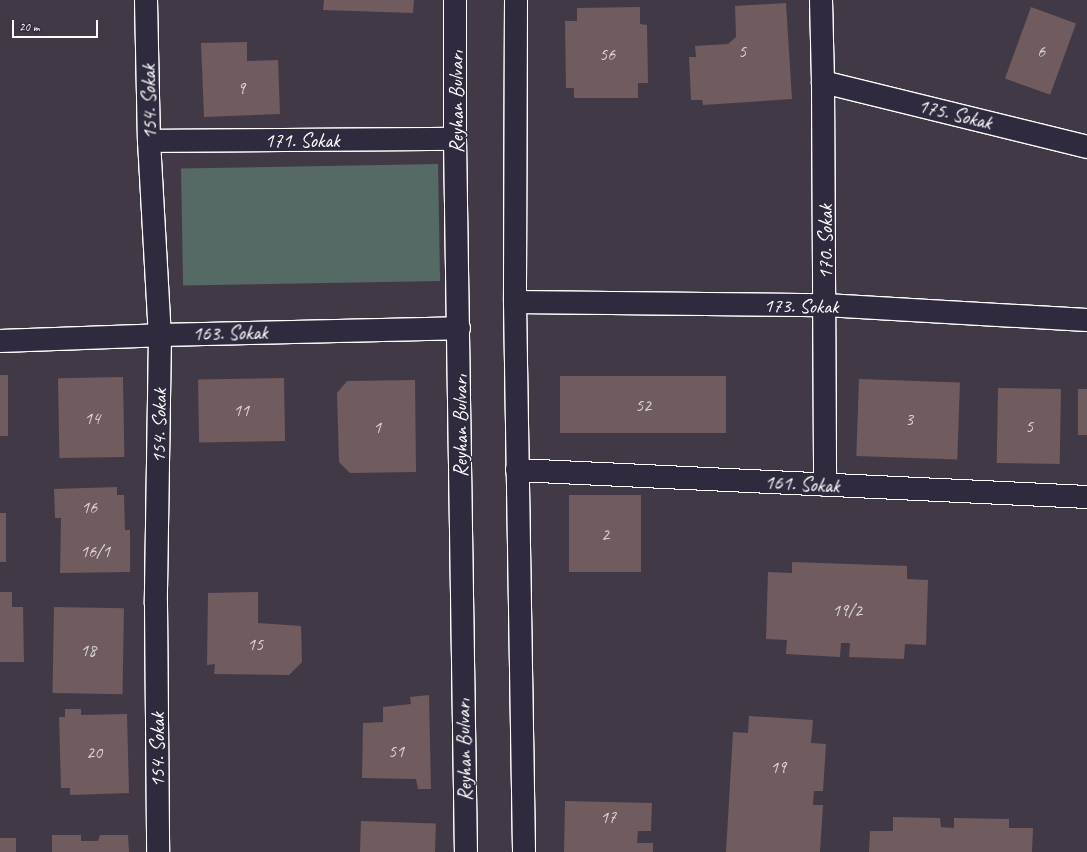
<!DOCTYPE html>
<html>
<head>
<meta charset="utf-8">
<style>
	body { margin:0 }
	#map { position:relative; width:1087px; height:852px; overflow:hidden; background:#423947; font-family:Caveat,sans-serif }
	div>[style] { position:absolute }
	.green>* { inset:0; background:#556a65; transform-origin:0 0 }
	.building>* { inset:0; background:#705b5e; transform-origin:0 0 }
	.roads { filter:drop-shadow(1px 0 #fff) drop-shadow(-1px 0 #fff) drop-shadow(0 1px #fff) drop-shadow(0 -1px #fff) }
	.minor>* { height:22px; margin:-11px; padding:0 11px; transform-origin:11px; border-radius:11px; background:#2f2a3d }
	.secondary>* { height:22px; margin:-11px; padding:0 11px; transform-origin:11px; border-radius:11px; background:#2f2a3d }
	span { translate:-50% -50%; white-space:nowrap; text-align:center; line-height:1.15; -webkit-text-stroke:3px #2f2a3d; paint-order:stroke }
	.number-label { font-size:18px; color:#dbd6d7 }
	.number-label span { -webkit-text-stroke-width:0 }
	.street-label { font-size:20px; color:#fff }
	.scale { position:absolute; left:12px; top:20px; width:86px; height:18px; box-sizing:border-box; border:2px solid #fff; border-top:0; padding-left:5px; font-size:12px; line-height:14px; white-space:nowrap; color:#fff; -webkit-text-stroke:3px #2f2a3d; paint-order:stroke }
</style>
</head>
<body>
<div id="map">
	<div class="green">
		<div style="left:438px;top:164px;width:117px;height:257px;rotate:89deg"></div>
	</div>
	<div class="building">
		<div style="clip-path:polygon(324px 0,414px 0,413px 13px,323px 10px)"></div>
		<div style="clip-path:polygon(786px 3px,792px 99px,703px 105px,702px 100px,691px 100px,689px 57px,696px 57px,695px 46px,728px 44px,736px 37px,735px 6px)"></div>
		<div style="clip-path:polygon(640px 7px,640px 24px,647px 25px,648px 83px,638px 83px,638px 98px,574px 98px,574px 88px,566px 88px,565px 21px,577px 21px,577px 8px)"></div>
		<div style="left:1031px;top:7px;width:48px;height:76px;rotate:20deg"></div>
		<div style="clip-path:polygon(247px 42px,247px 61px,278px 60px,280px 114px,204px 117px,201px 43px)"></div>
		<div style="left:0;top:375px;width:8px;height:61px"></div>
		<div style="left:560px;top:376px;width:166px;height:57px"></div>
		<div style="left:123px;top:377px;width:80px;height:65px;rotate:89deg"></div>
		<div style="left:284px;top:378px;width:63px;height:86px;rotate:89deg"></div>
		<div style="left:859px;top:379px;width:101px;height:77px;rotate:2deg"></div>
		<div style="clip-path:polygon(415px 380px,416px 472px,350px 473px,339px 462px,337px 393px,347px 381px)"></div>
		<div style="left:998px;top:388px;width:63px;height:75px;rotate:1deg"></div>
		<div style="left:1078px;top:389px;width:9px;height:46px"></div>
		<div style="clip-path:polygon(117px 487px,117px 495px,124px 495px,125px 530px,130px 530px,130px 572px,60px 573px,61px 518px,55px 518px,54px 489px)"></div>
		<div style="left:569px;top:495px;width:72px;height:77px"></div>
		<div style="left:0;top:513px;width:6px;height:49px"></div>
		<div style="clip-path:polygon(792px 562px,907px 566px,907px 579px,928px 580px,926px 645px,905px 644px,904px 659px,849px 657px,850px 643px,841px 643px,840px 657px,786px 654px,787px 640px,766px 639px,768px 572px,792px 573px)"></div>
		<div style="clip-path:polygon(0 592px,12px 592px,12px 607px,23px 607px,24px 662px,0 662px)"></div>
		<div style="clip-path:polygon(258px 592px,258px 623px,301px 626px,302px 662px,289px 675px,214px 674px,215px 664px,207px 665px,208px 593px)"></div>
		<div style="left:54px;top:607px;width:70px;height:86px;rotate:1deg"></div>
		<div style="clip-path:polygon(429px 695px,431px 789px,418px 789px,416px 779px,362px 778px,363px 723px,383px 722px,383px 707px,411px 704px,410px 697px)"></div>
		<div style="clip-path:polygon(65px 709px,81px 709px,81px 715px,127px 714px,129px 793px,70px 795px,70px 788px,61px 788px,59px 717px,65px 717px)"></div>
		<div style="clip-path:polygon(749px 716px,813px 720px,811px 743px,826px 744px,823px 791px,814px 791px,813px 805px,823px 805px,820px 852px,726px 852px,733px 732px,748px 733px)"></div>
		<div style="clip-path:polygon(565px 801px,652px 803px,651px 831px,638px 831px,637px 843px,653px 843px,653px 852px,564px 852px)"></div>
		<div style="clip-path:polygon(893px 817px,940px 818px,941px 827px,954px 828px,954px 818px,1009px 819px,1009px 828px,1033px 828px,1032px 852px,869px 852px,870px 831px,893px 831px)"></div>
		<div style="left:361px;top:821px;width:75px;height:31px;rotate:2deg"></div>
		<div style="clip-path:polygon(52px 835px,81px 835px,81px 841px,98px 841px,100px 835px,128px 835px,129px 852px,52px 852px)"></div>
		<div style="left:0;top:838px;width:16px;height:14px"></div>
	</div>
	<div class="roads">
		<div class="minor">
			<div style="left:146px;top:0;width:141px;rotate:88.8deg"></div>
			<div style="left:149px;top:141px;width:194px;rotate:86.8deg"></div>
			<div style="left:160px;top:335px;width:269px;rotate:90.9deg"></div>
			<div style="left:156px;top:604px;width:248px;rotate:89.5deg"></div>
			<div style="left:821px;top:0;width:82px;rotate:88.6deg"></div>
			<div style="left:823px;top:82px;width:403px;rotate:89.7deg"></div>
			<div style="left:823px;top:82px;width:272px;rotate:13.8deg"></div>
			<div style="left:149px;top:141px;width:306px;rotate:-0.4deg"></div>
			<div style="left:515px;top:302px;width:310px;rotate:0.6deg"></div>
			<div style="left:825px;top:305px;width:262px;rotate:3.3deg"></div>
			<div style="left:0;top:341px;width:160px;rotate:-2.1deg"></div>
			<div style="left:160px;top:335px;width:299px;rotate:-1.3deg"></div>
			<div style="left:517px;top:470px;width:571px;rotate:2.71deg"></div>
		</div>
		<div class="secondary">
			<div style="left:455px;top:0;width:139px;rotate:90deg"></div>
			<div style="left:455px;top:139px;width:713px;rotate:89.12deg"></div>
			<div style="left:516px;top:0;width:302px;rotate:90.2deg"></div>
			<div style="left:515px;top:302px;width:550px;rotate:89.06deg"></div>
		</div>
	</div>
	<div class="number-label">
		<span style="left:742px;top:51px">5</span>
		<span style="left:1041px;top:51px">6</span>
		<span style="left:607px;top:54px">56</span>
		<span style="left:241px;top:88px">9</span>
		<span style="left:643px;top:405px">52</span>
		<span style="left:241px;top:410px">11</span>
		<span style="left:92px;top:418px">14</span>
		<span style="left:909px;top:419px">3</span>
		<span style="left:1029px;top:426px">5</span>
		<span style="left:377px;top:427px">1</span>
		<span style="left:89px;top:507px">16</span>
		<span style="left:605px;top:534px">2</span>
		<span style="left:95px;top:551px">16/1</span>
		<span style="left:847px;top:610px">19/2</span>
		<span style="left:255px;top:644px">15</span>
		<span style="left:88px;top:650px">18</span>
		<span style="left:396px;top:751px">51</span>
		<span style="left:94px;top:752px">20</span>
		<span style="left:778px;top:767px">19</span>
		<span style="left:608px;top:817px">17</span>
	</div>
	<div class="street-label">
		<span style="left:149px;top:102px;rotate:-91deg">154. Sokak</span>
		<span style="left:456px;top:102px;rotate:-90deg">Reyhan Bulvarı</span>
		<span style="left:955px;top:114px;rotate:14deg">175. Sokak</span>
		<span style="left:302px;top:140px">171. Sokak</span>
		<span style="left:825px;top:242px;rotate:-90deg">170. Sokak</span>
		<span style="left:801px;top:306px;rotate:1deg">173. Sokak</span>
		<span style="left:230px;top:333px;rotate:-1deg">163. Sokak</span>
		<span style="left:159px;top:426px;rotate:-89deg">154. Sokak</span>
		<span style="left:460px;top:426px;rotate:-90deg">Reyhan Bulvarı</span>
		<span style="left:802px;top:484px;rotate:3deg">161. Sokak</span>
		<span style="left:157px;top:750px;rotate:-90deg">154. Sokak</span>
		<span style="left:464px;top:750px;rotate:-91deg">Reyhan Bulvarı</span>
	</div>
	<div class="scale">20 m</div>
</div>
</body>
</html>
